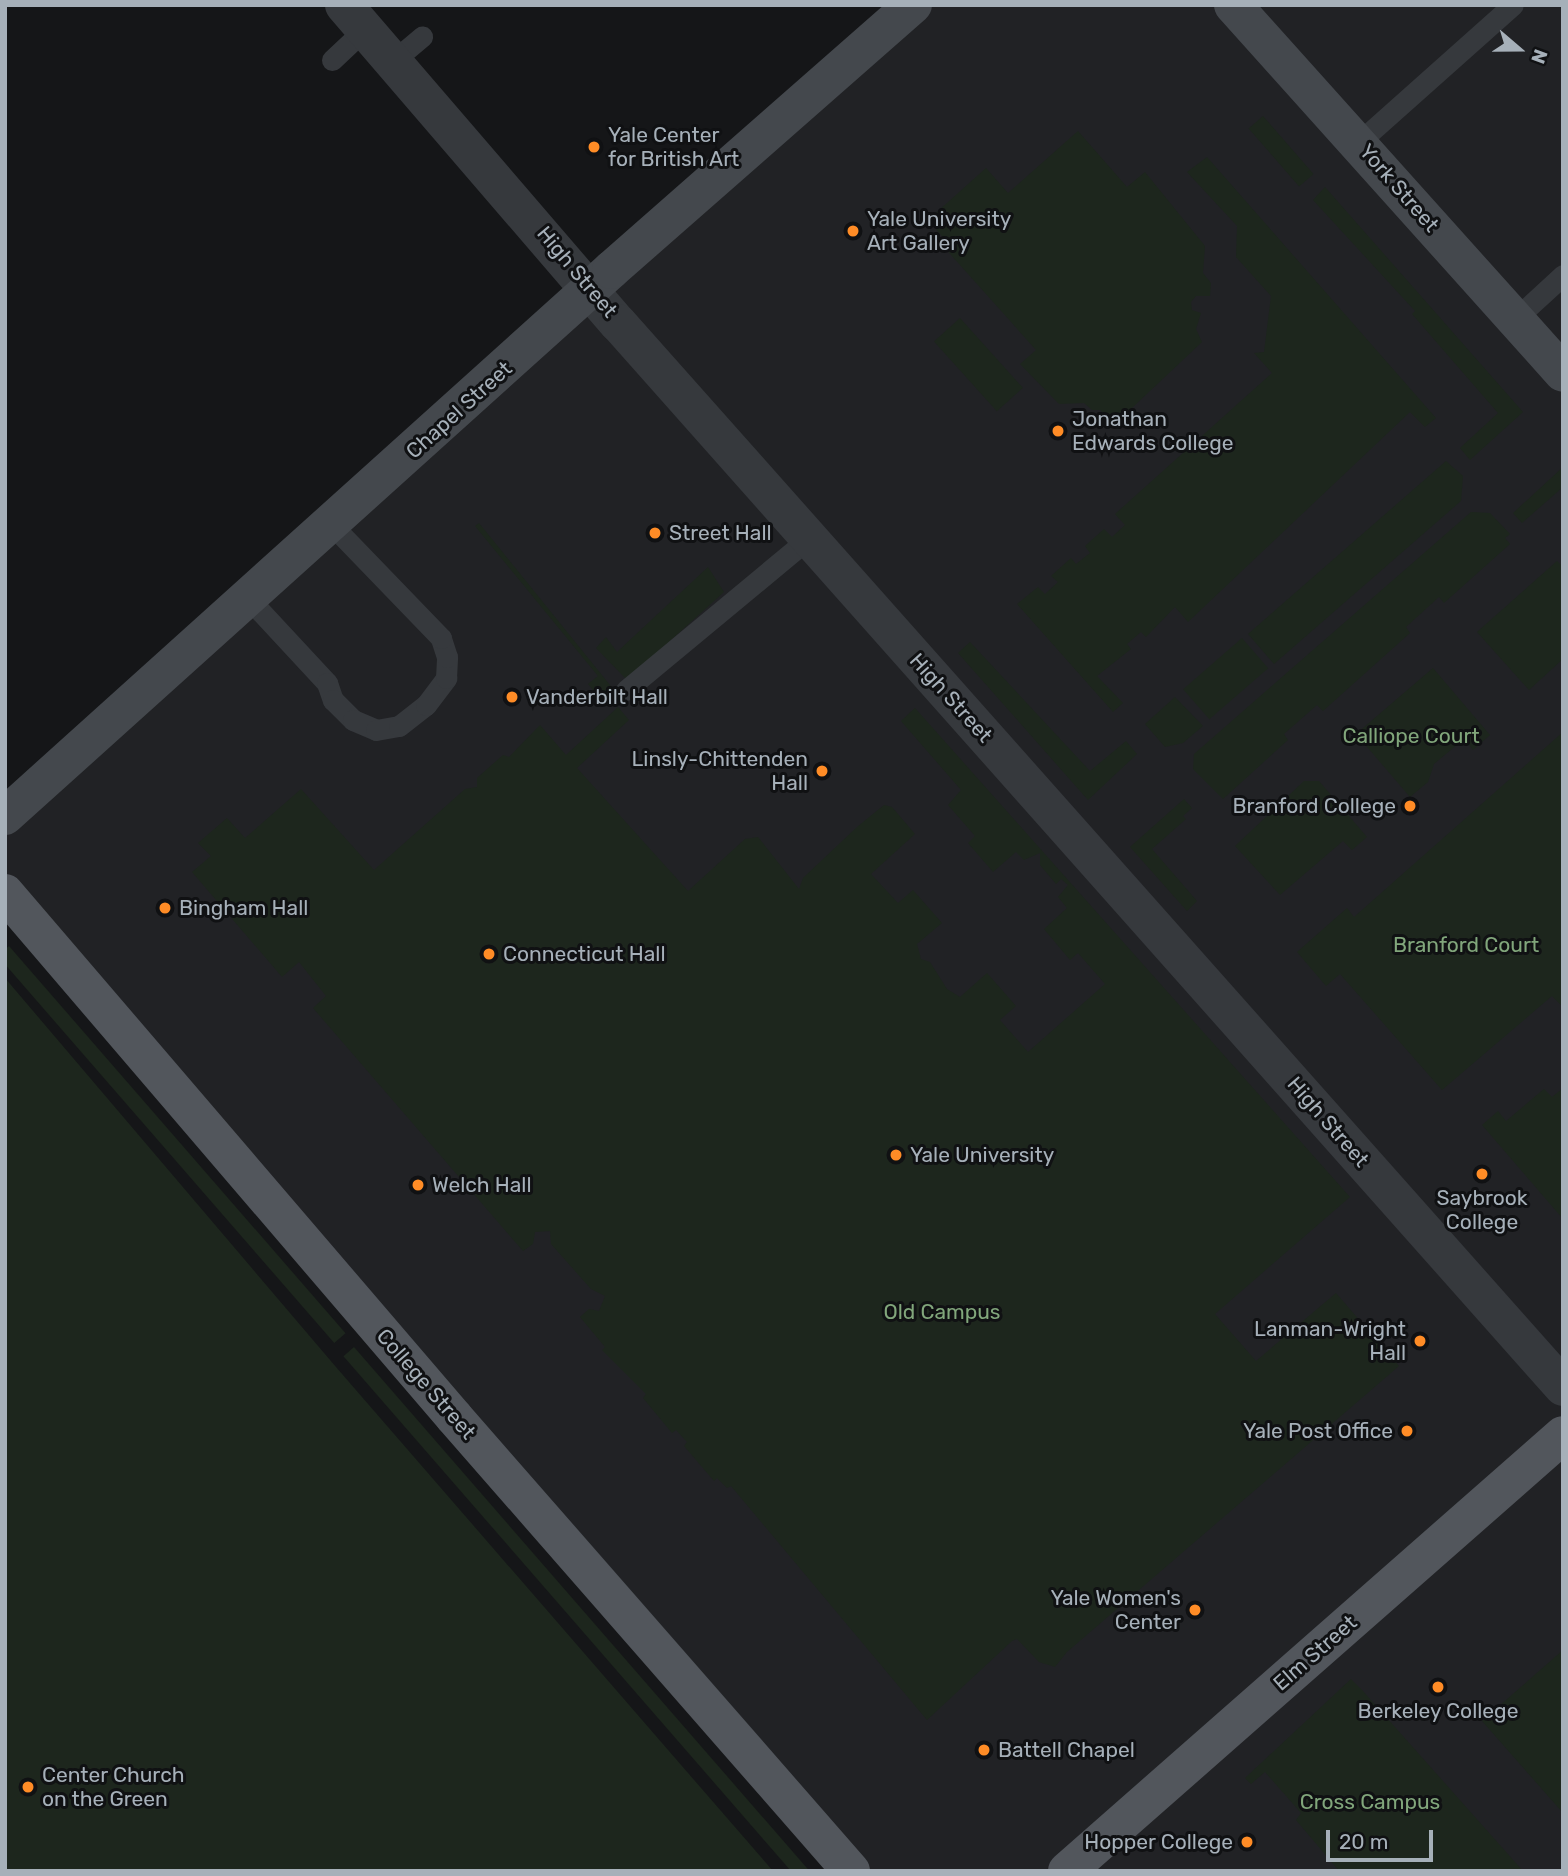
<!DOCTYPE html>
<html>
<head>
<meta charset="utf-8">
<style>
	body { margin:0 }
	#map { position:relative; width:1568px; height:1876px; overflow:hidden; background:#151618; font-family:Rubik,sans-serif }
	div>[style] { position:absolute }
	.built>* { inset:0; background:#212225 }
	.green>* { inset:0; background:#1d261d; transform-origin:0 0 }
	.lane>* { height:21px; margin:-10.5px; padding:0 10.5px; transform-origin:10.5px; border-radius:10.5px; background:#36393d }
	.street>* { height:38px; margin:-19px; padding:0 19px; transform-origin:19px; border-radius:19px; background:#36393d }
	.secondary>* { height:38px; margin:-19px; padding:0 19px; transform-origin:19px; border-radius:19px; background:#44484d }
	.primary>* { height:38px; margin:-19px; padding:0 19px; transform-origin:19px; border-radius:19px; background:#52565c }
	.dots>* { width:19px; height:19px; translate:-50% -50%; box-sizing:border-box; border:4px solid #101113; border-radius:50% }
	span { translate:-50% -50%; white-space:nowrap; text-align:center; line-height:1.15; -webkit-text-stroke:6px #101113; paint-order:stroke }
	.poi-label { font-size:21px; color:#a6b0b9 }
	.left { translate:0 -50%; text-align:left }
	.right { translate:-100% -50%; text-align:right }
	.street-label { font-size:21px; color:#a6b0b9 }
	.park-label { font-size:21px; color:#81a67b }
	.frame { position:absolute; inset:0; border:7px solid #a6b0b9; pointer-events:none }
	.north { position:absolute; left:1484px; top:14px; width:70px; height:70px; -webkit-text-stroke:5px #101113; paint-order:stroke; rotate:110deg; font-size:19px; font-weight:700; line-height:28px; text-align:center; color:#a6b0b9 }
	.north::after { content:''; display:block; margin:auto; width:24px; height:32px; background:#a6b0b9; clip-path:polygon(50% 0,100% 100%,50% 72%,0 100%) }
	.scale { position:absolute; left:1326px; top:1830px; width:107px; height:32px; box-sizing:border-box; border:4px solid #a6b0b9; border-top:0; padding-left:9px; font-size:21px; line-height:24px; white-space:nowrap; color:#a6b0b9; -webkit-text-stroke:5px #101113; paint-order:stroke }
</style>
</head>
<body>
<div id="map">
	<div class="built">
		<div style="clip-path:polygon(913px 5px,1563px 5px,1563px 1871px,851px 1871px,5px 893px,5px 816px)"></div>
	</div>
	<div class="green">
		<div style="left:1263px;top:116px;width:77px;height:19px;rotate:49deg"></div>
		<div style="clip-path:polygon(1078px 131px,1127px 187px,1145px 172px,1205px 246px,1203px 273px,1211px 283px,1210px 296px,1196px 296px,1191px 302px,1192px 310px,1201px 313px,1196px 329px,1202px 342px,1115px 424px,1100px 410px,1092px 410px,1084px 403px,1059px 404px,1020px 364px,1036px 350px,943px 246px,947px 242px,928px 220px,986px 168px,1008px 193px)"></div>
		<div style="clip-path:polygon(1207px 157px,1436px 418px,1425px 427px,1410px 412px,1188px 622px,1175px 607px,1146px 637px,1141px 632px,1127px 644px,1131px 649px,1097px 676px,1123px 703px,1113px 712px,1017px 604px,1038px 587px,1045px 594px,1058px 582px,1051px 576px,1071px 558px,1076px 564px,1090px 553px,1085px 546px,1104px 529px,1112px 537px,1125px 525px,1115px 514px,1272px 373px,1254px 353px,1264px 352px,1271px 296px,1236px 257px,1237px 226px,1187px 172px)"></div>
		<div style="clip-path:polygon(1325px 187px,1523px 412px,1470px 460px,1460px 448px,1498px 413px,1412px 314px,1415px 311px,1313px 200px)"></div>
		<div style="left:960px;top:318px;width:94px;height:35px;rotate:48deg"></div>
		<div style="clip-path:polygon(1446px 461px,1463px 476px,1461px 501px,1274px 664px,1248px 634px)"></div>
		<div style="clip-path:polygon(1563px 467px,1563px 487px,1522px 523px,1513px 513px)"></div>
		<div style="clip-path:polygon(1471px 512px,1490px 513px,1510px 534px,1505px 538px,1510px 544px,1444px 603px,1439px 597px,1406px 627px,1410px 633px,1323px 711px,1317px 705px,1284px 734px,1288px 740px,1223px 799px,1193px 769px,1194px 754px)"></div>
		<div style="clip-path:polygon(479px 523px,614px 690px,602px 701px,588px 684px,598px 676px,475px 526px)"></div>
		<div style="clip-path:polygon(1557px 561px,1563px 567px,1563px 659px,1529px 690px,1477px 632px)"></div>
		<div style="clip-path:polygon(708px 567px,724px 592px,627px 680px,596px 648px,606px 637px,617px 652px)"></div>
		<div style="left:1242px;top:638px;width:40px;height:78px;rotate:49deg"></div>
		<div style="clip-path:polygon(970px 642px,1090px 771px,1126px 741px,1137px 754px,1088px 800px,958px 653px)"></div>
		<div style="clip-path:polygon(1433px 668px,1490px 735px,1473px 750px,1464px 739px,1434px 764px,1428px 782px,1410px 797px,1356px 734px)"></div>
		<div style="clip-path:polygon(1175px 697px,1203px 726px,1183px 743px,1165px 747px,1145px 724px)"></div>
		<div style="clip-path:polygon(618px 707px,629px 720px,577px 768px,688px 891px,745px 839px,758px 837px,799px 889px,803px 878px,857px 827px,884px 805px,892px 807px,915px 834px,871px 874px,898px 903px,913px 890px,942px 923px,917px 944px,921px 959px,930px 962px,947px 989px,960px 997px,987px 973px,1016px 1006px,1000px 1020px,1028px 1052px,1105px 984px,1078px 953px,1070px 960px,1044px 929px,1067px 908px,1058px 897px,1068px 885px,1061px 879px,1056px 884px,1040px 865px,1040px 853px,1024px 860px,1016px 852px,993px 872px,968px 843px,975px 836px,948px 805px,961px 790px,901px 721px,915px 708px,1350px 1197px,1215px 1314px,1256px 1361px,1336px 1293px,1399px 1366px,1067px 1652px,1055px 1667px,1039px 1662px,1017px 1639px,1012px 1641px,927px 1720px,731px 1486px,727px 1488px,717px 1478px,714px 1481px,684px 1446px,687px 1442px,676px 1430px,672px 1433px,643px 1398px,646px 1394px,602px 1350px,605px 1347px,580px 1317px,589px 1309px,599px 1311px,605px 1296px,591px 1289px,551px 1244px,550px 1231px,535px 1232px,533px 1244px,523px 1251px,313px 1008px,326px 996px,299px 962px,282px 977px,192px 872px,211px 856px,198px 843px,227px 818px,245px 838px,301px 789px,374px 870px,465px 789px,477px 787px,477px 778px,503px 755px,509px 757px,540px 725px,566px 755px)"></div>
		<div style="clip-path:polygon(1563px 732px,1563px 1007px,1552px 996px,1442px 1090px,1340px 974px,1326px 986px,1297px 952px,1347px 908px,1354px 917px)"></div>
		<div style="clip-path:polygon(1304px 781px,1319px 781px,1367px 837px,1352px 850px,1343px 841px,1280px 895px,1235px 846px)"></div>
		<div style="clip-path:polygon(1184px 799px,1192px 808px,1183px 816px,1186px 819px,1152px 849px,1197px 901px,1187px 911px,1130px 847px)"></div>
		<div style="left:9px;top:946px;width:513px;height:15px;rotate:49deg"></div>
		<div style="clip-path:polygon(5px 978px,336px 1367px,773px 1871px,5px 1871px)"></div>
		<div style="clip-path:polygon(1563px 1088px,1563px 1219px,1482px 1125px,1498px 1111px,1506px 1121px,1544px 1089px,1552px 1097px)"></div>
		<div style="left:354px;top:1347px;width:692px;height:14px;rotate:49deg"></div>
		<div style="clip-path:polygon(1563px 1650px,1563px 1813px,1482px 1721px)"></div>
		<div style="clip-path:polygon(1351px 1679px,1362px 1690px,1523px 1871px,1339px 1871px,1296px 1820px,1301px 1813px,1265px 1772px,1251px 1784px,1245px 1778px)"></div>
	</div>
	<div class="lane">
		<div style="left:332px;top:60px;width:45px;rotate:-43.2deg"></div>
		<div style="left:393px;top:61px;width:38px;rotate:-40deg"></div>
		<div style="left:1359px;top:142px;width:206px;rotate:-41.7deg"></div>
		<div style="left:1515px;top:319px;width:65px;rotate:-42.5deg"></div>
		<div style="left:249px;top:599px;width:115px;rotate:47.1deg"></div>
		<div style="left:327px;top:683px;width:18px;rotate:71deg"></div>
		<div style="left:333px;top:700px;width:28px;rotate:45deg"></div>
		<div style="left:353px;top:720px;width:25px;rotate:23deg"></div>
		<div style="left:376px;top:730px;width:23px;rotate:-10deg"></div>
		<div style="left:399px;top:726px;width:34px;rotate:-38deg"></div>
		<div style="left:426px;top:705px;width:34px;rotate:-53deg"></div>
		<div style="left:446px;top:678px;width:21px;rotate:-87deg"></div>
		<div style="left:447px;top:657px;width:20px;rotate:-108deg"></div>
		<div style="left:441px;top:638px;width:157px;rotate:-134deg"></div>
		<div style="left:626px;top:690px;width:238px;rotate:-39.7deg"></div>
	</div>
	<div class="street">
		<div style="left:344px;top:5px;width:420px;rotate:49.3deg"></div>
		<div style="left:618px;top:323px;width:1423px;rotate:48.39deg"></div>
	</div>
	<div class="secondary">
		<div style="left:1233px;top:5px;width:494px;rotate:48.1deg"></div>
		<div style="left:5px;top:816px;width:816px;rotate:-42.02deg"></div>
		<div style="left:611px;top:270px;width:402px;rotate:-41.3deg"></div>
	</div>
	<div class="primary">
		<div style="left:5px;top:893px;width:690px;rotate:49.41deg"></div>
		<div style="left:454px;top:1417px;width:603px;rotate:48.83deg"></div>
		<div style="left:1067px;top:1871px;width:660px;rotate:-41.32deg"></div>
	</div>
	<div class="dots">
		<div style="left:594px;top:147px;background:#ff8c26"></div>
		<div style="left:853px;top:231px;background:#ff8c26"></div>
		<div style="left:1058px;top:431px;background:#ff8c26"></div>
		<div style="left:655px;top:533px;background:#ff8c26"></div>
		<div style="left:512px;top:697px;background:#ff8c26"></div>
		<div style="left:822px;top:771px;background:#ff8c26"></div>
		<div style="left:1410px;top:806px;background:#ff8c26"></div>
		<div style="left:165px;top:908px;background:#ff8c26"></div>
		<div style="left:489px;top:954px;background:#ff8c26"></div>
		<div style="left:896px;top:1155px;background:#ff8c26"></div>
		<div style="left:1482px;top:1174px;background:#ff8c26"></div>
		<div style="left:418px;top:1185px;background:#ff8c26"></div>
		<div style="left:1420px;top:1341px;background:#ff8c26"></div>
		<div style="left:1407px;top:1431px;background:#ff8c26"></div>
		<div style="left:1195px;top:1610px;background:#ff8c26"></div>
		<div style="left:1438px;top:1687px;background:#ff8c26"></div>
		<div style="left:984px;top:1750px;background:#ff8c26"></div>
		<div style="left:28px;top:1787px;background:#ff8c26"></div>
		<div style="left:1247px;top:1842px;background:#ff8c26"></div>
	</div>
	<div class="poi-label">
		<span class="left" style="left:608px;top:147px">Yale Center<br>for British Art</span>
		<span class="left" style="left:867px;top:231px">Yale University<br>Art Gallery</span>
		<span class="left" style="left:1072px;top:431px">Jonathan<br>Edwards College</span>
		<span class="left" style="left:669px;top:533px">Street Hall</span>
		<span class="left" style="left:526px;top:697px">Vanderbilt Hall</span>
		<span class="right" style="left:808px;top:771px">Linsly-Chittenden<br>Hall</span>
		<span class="right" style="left:1396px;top:806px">Branford College</span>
		<span class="left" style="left:179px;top:908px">Bingham Hall</span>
		<span class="left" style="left:503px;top:954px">Connecticut Hall</span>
		<span class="left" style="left:910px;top:1155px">Yale University</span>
		<span class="left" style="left:432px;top:1185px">Welch Hall</span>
		<span style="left:1482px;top:1210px">Saybrook<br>College</span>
		<span class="right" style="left:1406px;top:1341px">Lanman-Wright<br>Hall</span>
		<span class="right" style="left:1393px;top:1431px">Yale Post Office</span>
		<span class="right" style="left:1181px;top:1610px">Yale Women's<br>Center</span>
		<span style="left:1438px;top:1711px">Berkeley College</span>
		<span class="left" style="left:998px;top:1750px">Battell Chapel</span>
		<span class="left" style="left:42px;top:1787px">Center Church<br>on the Green</span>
		<span class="right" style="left:1233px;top:1842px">Hopper College</span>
	</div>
	<div class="street-label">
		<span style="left:1399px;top:188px;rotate:49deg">York Street</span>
		<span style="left:577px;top:272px;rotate:50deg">High Street</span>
		<span style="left:459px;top:410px;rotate:-42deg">Chapel Street</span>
		<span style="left:951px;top:698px;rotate:48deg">High Street</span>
		<span style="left:1328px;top:1122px;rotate:49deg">High Street</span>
		<span style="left:426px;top:1384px;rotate:49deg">College Street</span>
		<span style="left:1315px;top:1653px;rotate:-41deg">Elm Street</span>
	</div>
	<div class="park-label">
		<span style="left:1411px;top:736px">Calliope Court</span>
		<span style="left:1466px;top:945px">Branford Court</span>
		<span style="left:942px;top:1312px">Old Campus</span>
		<span style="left:1370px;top:1802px">Cross Campus</span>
	</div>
	<div class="frame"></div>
	<div class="north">N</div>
	<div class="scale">20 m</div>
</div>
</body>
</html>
